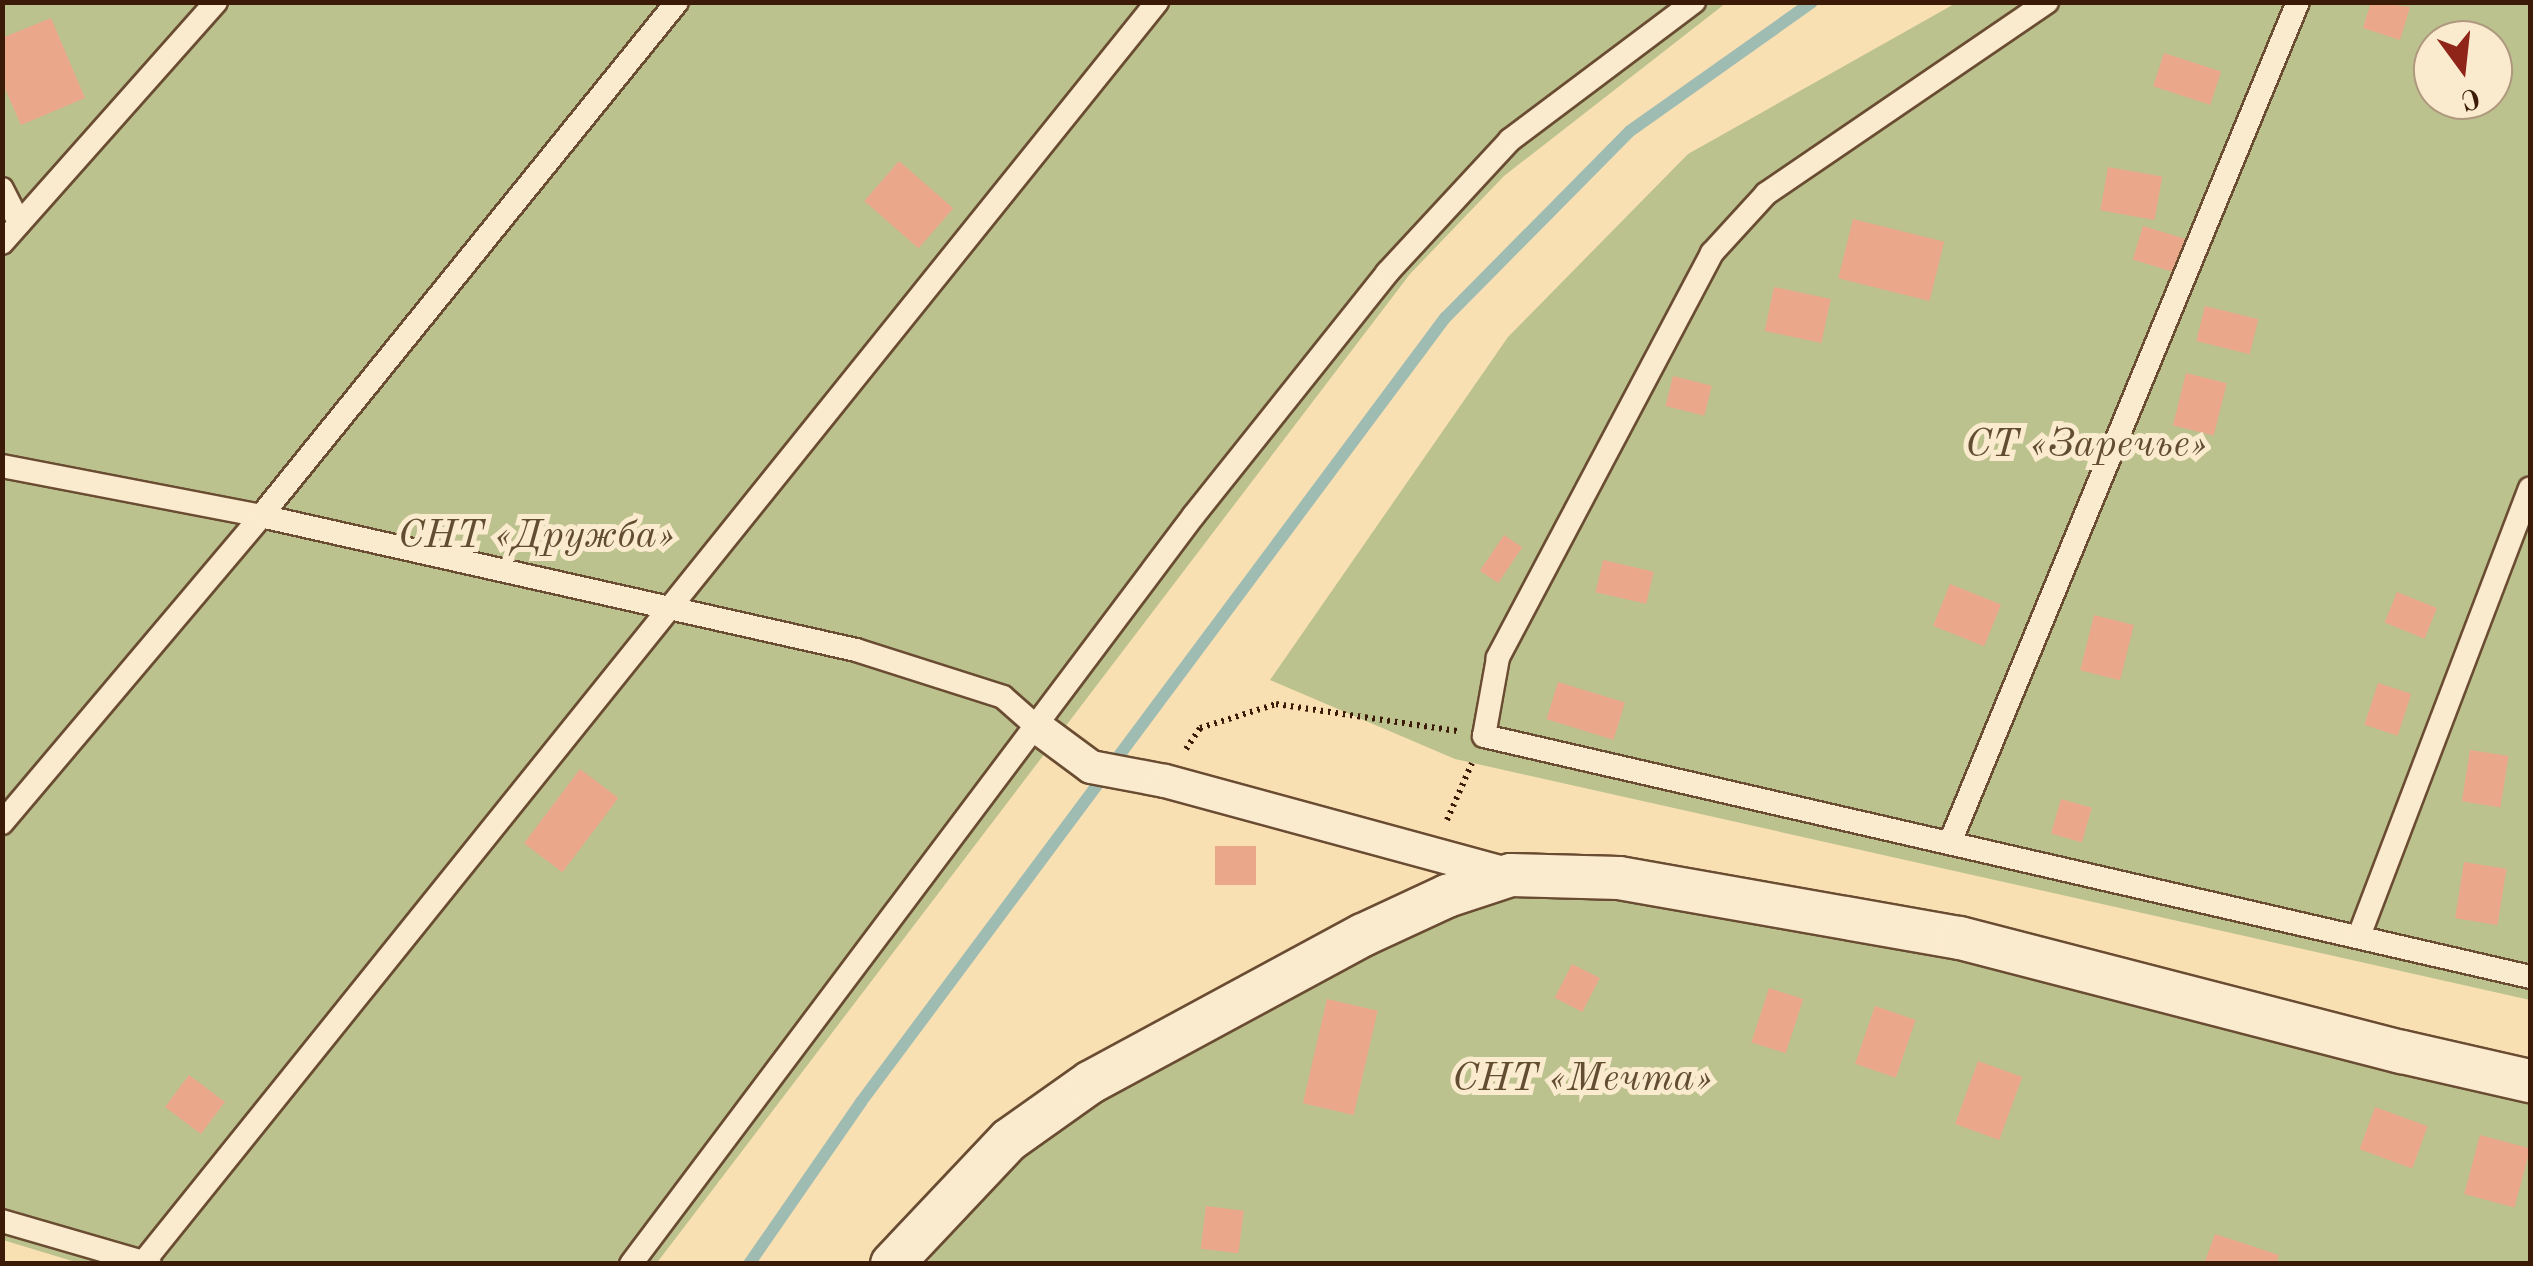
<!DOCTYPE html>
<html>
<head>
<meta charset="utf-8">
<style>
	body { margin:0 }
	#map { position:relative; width:2533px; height:1266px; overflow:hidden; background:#f9e0b3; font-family:"Old Standard TT",serif }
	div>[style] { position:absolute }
	.green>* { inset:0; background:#bcc28e }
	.stream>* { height:12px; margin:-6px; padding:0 6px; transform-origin:6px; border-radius:6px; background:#9fbcb3 }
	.building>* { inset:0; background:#eba78a; transform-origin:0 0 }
	.path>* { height:6px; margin-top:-3px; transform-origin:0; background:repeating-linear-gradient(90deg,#3b1b07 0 2.5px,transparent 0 7.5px) }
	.roads { filter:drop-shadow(2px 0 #6a4c32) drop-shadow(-2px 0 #6a4c32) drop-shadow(0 2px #6a4c32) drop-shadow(0 -2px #6a4c32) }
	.service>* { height:22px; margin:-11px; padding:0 11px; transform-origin:11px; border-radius:11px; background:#fbebce }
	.pedestrian>* { height:32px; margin:-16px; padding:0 16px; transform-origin:16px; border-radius:16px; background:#fbebce }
	.minor>* { height:42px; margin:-21px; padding:0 21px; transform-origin:21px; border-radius:21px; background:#fbebce }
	span { translate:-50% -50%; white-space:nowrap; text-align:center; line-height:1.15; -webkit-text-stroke:10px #fbebce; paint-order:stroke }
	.park-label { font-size:40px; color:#624d30; font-style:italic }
	.frame { position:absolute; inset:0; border:5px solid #3b1b07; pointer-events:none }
	.north { position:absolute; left:2413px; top:20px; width:100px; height:100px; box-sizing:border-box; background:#fbebce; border:2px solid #ae987e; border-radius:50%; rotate:165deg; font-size:28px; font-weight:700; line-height:40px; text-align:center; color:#3b1b07 }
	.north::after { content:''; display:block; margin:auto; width:35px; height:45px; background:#8f2418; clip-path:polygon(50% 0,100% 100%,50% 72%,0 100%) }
</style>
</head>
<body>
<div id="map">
	<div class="green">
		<div style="clip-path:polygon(2px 3px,1726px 3px,1504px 176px,1410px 274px,656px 1264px,82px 1264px,3px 1240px)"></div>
		<div style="clip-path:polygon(evenodd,1956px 3px,2530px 3px,2530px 1000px,1455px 759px,1270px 680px,1508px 337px,1688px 154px,1956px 3px,2433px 40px,2493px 40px,2493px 100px,2433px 100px,2433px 40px)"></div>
		<div style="clip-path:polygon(1576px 893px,1933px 947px,2530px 1087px,2530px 1263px,926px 1264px,1010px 1155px,1172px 1054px,1378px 945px,1478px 902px)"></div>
	</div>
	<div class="stream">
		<div style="left:749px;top:1264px;width:197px;rotate:-55.3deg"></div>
		<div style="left:861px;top:1102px;width:978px;rotate:-53.32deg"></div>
		<div style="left:1445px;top:318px;width:263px;rotate:-45.3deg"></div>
		<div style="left:1630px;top:131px;width:223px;rotate:-35.3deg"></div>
	</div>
	<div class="building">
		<div style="clip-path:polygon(2371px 2px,2410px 7px,2400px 40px,2363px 28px)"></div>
		<div style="clip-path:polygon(51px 18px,85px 98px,21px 125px,2px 82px,2px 38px)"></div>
		<div style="left:2164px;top:53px;width:60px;height:35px;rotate:18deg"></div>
		<div style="left:899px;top:161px;width:72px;height:53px;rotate:41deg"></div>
		<div style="left:2108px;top:167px;width:55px;height:44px;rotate:10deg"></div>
		<div style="left:1853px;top:219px;width:94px;height:61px;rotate:14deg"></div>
		<div style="left:2143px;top:226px;width:47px;height:35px;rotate:17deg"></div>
		<div style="left:1774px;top:287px;width:58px;height:45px;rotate:12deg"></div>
		<div style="left:2205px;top:306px;width:55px;height:36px;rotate:14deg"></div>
		<div style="left:2186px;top:373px;width:42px;height:54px;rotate:14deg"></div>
		<div style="left:1673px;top:376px;width:40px;height:31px;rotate:14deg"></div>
		<div style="left:1504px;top:535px;width:22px;height:43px;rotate:34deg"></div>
		<div style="left:1603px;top:560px;width:52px;height:33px;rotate:13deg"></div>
		<div style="left:1950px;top:584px;width:55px;height:45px;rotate:22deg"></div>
		<div style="left:2397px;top:592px;width:43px;height:33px;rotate:22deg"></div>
		<div style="left:2094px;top:615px;width:41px;height:57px;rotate:14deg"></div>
		<div style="left:1558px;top:682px;width:70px;height:39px;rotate:17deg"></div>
		<div style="left:2378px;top:683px;width:35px;height:44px;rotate:18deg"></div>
		<div style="left:2470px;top:750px;width:39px;height:52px;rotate:9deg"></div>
		<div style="left:580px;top:769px;width:48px;height:93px;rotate:37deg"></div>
		<div style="left:2061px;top:799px;width:32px;height:36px;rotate:16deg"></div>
		<div style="left:1215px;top:846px;width:41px;height:39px"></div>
		<div style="left:2464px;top:862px;width:43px;height:57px;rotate:9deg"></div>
		<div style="left:1572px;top:964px;width:31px;height:38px;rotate:27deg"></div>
		<div style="left:1769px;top:988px;width:36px;height:57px;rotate:18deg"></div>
		<div style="left:1327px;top:999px;width:52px;height:107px;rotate:13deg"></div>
		<div style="left:1875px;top:1006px;width:43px;height:61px;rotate:19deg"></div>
		<div style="left:1978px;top:1061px;width:47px;height:67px;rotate:20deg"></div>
		<div style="left:189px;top:1075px;width:45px;height:40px;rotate:37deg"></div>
		<div style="left:2375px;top:1107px;width:56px;height:45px;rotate:20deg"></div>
		<div style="left:2480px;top:1135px;width:52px;height:61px;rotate:15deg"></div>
		<div style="left:1206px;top:1206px;width:38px;height:43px;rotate:7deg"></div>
		<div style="clip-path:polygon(2215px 1234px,2279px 1255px,2276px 1264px,2204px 1264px)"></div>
	</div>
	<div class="path">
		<div style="left:1186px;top:749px;width:25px;rotate:-56deg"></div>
		<div style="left:1200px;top:728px;width:80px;rotate:-17.5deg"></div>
		<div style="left:1276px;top:704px;width:183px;rotate:8.5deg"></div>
		<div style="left:1447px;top:820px;width:62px;rotate:-66.3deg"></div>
	</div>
	<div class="roads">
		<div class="service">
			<div style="left:2047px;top:2px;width:340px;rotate:145.7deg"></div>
			<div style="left:1766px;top:194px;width:80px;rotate:132.5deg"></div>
			<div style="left:1712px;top:253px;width:458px;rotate:117.9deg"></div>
			<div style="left:1498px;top:658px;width:79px;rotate:100.2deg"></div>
			<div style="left:1484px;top:736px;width:1073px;rotate:12.97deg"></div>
			<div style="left:2px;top:189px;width:38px;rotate:63deg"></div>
			<div style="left:2px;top:243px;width:322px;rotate:-48.4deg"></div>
			<div style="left:2px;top:466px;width:264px;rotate:10.9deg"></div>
			<div style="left:261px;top:516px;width:610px;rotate:12.69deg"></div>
			<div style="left:856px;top:650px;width:154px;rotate:17.7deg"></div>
			<div style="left:1003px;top:697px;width:45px;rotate:41.4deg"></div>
			<div style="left:2px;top:823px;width:402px;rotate:-49.8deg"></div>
			<div style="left:261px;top:516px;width:661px;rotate:-51.02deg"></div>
			<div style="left:1951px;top:840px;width:907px;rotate:-67.51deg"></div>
			<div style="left:2359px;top:936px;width:479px;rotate:-69.1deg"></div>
			<div style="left:2px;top:1221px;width:154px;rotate:16.2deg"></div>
			<div style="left:142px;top:1264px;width:1620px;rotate:-51.19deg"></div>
			<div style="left:631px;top:1264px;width:937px;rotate:-53.07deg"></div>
			<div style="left:1194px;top:515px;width:310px;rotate:-51.4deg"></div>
			<div style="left:1387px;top:273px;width:181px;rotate:-47.2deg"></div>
			<div style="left:1510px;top:140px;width:230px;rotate:-36.9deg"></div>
		</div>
		<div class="pedestrian">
			<div style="left:1037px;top:727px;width:67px;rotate:36.5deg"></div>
			<div style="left:1091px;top:767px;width:75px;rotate:10.7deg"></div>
			<div style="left:1165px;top:781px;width:359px;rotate:15.2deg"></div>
		</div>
		<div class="minor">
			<div style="left:892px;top:1264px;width:170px;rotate:-46.7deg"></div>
			<div style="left:1009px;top:1140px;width:100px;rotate:-35.3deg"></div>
			<div style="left:1091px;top:1082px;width:309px;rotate:-28.4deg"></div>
			<div style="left:1363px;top:935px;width:93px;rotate:-24.9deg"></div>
			<div style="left:1447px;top:896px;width:67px;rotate:-18.2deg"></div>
			<div style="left:1511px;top:875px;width:108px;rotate:1.6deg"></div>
			<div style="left:1619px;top:878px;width:346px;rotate:10deg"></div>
			<div style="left:1960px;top:938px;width:456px;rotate:14.5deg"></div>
			<div style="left:2402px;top:1052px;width:131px;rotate:12.8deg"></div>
		</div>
	</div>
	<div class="park-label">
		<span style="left:2086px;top:446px">СТ «Заречье»</span>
		<span style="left:536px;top:537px">СНТ «Дружба»</span>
		<span style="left:1582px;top:1080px">СНТ «Мечта»</span>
	</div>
	<div class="frame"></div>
	<div class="north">С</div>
</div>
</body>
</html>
